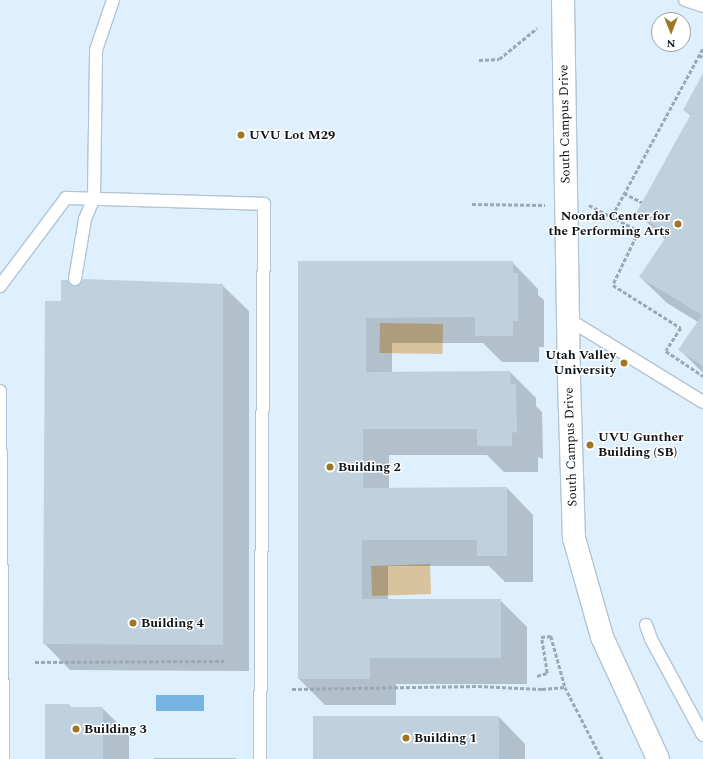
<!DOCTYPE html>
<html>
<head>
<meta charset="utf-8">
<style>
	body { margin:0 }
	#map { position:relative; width:703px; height:759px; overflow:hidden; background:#def0fd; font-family:Spectral,serif }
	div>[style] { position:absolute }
	.green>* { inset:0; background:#d9c39e; transform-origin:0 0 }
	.water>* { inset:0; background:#77b3e0; transform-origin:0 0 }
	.shadow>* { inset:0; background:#0003; transform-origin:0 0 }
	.building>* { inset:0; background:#bfd1de; transform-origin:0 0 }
	.path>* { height:2.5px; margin-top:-1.25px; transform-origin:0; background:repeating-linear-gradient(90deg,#9ba9b4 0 4px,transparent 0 6px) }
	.roads { filter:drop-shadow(1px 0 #b3c4d2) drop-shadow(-1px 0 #b3c4d2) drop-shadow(0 1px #b3c4d2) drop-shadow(0 -1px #b3c4d2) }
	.service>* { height:12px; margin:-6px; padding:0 6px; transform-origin:6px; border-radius:6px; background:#fff }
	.tertiary>* { height:22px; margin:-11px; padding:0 11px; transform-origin:11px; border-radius:11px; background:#fff }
	.dots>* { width:11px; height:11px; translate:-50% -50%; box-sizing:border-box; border:2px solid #fff; border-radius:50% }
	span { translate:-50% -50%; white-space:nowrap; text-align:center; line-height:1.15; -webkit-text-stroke:3px #fff; paint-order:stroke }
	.street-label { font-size:13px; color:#0c1217 }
	.poi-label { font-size:13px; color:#0c1217; font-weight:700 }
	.left { translate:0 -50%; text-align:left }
	.right { translate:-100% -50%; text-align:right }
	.north { position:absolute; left:651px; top:12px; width:40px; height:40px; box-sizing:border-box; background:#fff; border:1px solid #9ea0a2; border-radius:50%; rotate:180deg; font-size:11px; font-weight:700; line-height:16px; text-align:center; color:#0c1217 }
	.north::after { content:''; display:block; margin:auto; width:14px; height:18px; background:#9e7624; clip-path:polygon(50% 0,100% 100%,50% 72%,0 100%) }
</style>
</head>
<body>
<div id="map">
	<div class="green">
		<div style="left:380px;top:323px;width:63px;height:30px;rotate:1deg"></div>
		<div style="left:430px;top:564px;width:30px;height:59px;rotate:88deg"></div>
	</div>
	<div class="water">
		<div style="left:156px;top:695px;width:48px;height:16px"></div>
	</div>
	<div class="shadow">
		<div style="clip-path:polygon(703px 75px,703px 373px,680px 350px,698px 322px,667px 303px,640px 277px,666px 240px,637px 213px,691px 116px,684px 110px)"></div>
		<div style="clip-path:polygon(299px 262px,512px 262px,538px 289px,538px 295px,544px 300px,544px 347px,539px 347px,539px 362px,502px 362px,483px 343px,392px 343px,392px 372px,510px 372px,536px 398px,536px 406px,542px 412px,543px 459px,538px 457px,538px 472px,504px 472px,487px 455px,389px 455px,389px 489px,507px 488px,533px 515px,533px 582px,505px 582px,489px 566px,388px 566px,388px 600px,500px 600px,527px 627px,527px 684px,396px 684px,396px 705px,325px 705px,299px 679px)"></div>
		<div style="clip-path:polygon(67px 281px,74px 287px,81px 285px,222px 285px,249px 311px,249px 671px,70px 670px,44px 643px,62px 302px)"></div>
		<div style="clip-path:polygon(46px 705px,69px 705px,72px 708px,102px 708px,129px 734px,129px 759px,46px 759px)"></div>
		<div style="clip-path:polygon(499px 717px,525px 744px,525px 759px,314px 759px)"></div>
		<div style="left:154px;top:758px;width:82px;height:1px"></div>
	</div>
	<div class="building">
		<div style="clip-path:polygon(703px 73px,703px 366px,678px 350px,702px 315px,639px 277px,668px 234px,636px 213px,691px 114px,683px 110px)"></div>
		<div style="clip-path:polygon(298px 261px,513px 261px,513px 273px,518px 273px,518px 321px,513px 321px,513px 336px,475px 336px,475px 317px,366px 318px,366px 372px,510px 371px,511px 384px,516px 384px,517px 433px,512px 432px,512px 446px,477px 446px,477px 429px,363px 429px,363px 488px,507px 487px,507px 556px,477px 556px,477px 540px,362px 540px,362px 599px,501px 599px,501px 658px,370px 658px,370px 679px,298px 679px)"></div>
		<div style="clip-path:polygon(83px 279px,223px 284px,223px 645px,43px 644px,45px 301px,61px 301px,61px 280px,68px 280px,70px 284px,74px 286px,80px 284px)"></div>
		<div style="clip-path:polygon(45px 704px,69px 704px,69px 707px,103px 707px,103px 759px,45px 759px)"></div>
		<div style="left:313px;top:716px;width:186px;height:43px"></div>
	</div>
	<div class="path">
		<div style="left:699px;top:55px;width:4px;rotate:27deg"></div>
		<div style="left:479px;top:60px;width:20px;rotate:-3deg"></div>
		<div style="left:499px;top:59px;width:49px;rotate:-39.2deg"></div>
		<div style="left:624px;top:193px;width:20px;rotate:27deg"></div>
		<div style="left:472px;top:204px;width:73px;rotate:0.8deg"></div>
		<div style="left:589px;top:205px;width:56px;rotate:27.5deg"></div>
		<div style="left:639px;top:231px;width:60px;rotate:115.7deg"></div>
		<div style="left:613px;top:285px;width:80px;rotate:32.3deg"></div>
		<div style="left:681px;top:328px;width:27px;rotate:123deg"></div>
		<div style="left:666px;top:351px;width:45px;rotate:34deg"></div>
		<div style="left:612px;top:216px;width:191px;rotate:-61.6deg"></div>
		<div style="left:35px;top:662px;width:189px;rotate:-0.3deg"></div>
		<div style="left:537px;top:676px;width:10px;rotate:-17deg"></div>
		<div style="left:547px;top:673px;width:36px;rotate:-99deg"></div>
		<div style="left:541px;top:637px;width:10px;rotate:-6deg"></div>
		<div style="left:551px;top:636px;width:53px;rotate:74.6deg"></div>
		<div style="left:565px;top:687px;width:81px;rotate:62.8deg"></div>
		<div style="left:292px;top:689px;width:186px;rotate:-0.9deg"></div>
		<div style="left:478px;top:686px;width:64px;rotate:2.7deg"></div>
		<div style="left:542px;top:689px;width:23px;rotate:-5deg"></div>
	</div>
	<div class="roads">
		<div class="service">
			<div style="left:685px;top:0;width:19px;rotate:18deg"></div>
			<div style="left:75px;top:279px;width:61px;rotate:-80.5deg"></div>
			<div style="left:85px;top:219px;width:23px;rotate:-67deg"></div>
			<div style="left:94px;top:198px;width:148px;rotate:-89.2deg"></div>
			<div style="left:96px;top:50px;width:53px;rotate:-71.2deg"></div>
			<div style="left:0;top:286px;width:110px;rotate:-53.1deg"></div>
			<div style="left:66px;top:198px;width:198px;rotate:1.7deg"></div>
			<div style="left:264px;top:204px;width:555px;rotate:90.41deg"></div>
			<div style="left:568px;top:319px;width:158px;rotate:31.6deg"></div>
			<div style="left:0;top:391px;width:368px;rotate:89.5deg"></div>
			<div style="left:646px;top:625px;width:15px;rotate:70deg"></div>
			<div style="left:651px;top:639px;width:109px;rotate:61.6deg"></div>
		</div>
		<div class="tertiary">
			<div style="left:563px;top:0;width:380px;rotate:89.1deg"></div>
			<div style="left:569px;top:380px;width:158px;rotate:88.2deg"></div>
			<div style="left:574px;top:538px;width:103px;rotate:74.2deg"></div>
			<div style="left:602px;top:637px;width:134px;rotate:65.3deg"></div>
		</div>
	</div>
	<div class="dots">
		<div style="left:241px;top:135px;background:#9e7624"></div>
		<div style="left:678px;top:224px;background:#9e7624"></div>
		<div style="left:624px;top:363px;background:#9e7624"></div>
		<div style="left:590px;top:445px;background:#9e7624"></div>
		<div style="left:330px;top:467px;background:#9e7624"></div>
		<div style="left:133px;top:623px;background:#9e7624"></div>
		<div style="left:76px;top:729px;background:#9e7624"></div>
		<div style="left:406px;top:738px;background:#9e7624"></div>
	</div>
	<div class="street-label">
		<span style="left:565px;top:124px;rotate:-91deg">South Campus Drive</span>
		<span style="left:571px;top:447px;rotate:-92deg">South Campus Drive</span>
	</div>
	<div class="poi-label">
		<span class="left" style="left:249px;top:135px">UVU Lot M29</span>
		<span class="right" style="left:670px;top:224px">Noorda Center for<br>the Performing Arts</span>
		<span class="right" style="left:616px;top:363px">Utah Valley<br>University</span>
		<span class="left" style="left:598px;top:445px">UVU Gunther<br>Building (SB)</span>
		<span class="left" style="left:338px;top:467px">Building 2</span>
		<span class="left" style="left:141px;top:623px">Building 4</span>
		<span class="left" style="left:84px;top:729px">Building 3</span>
		<span class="left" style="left:414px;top:738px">Building 1</span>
	</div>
	<div class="north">N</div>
</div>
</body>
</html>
